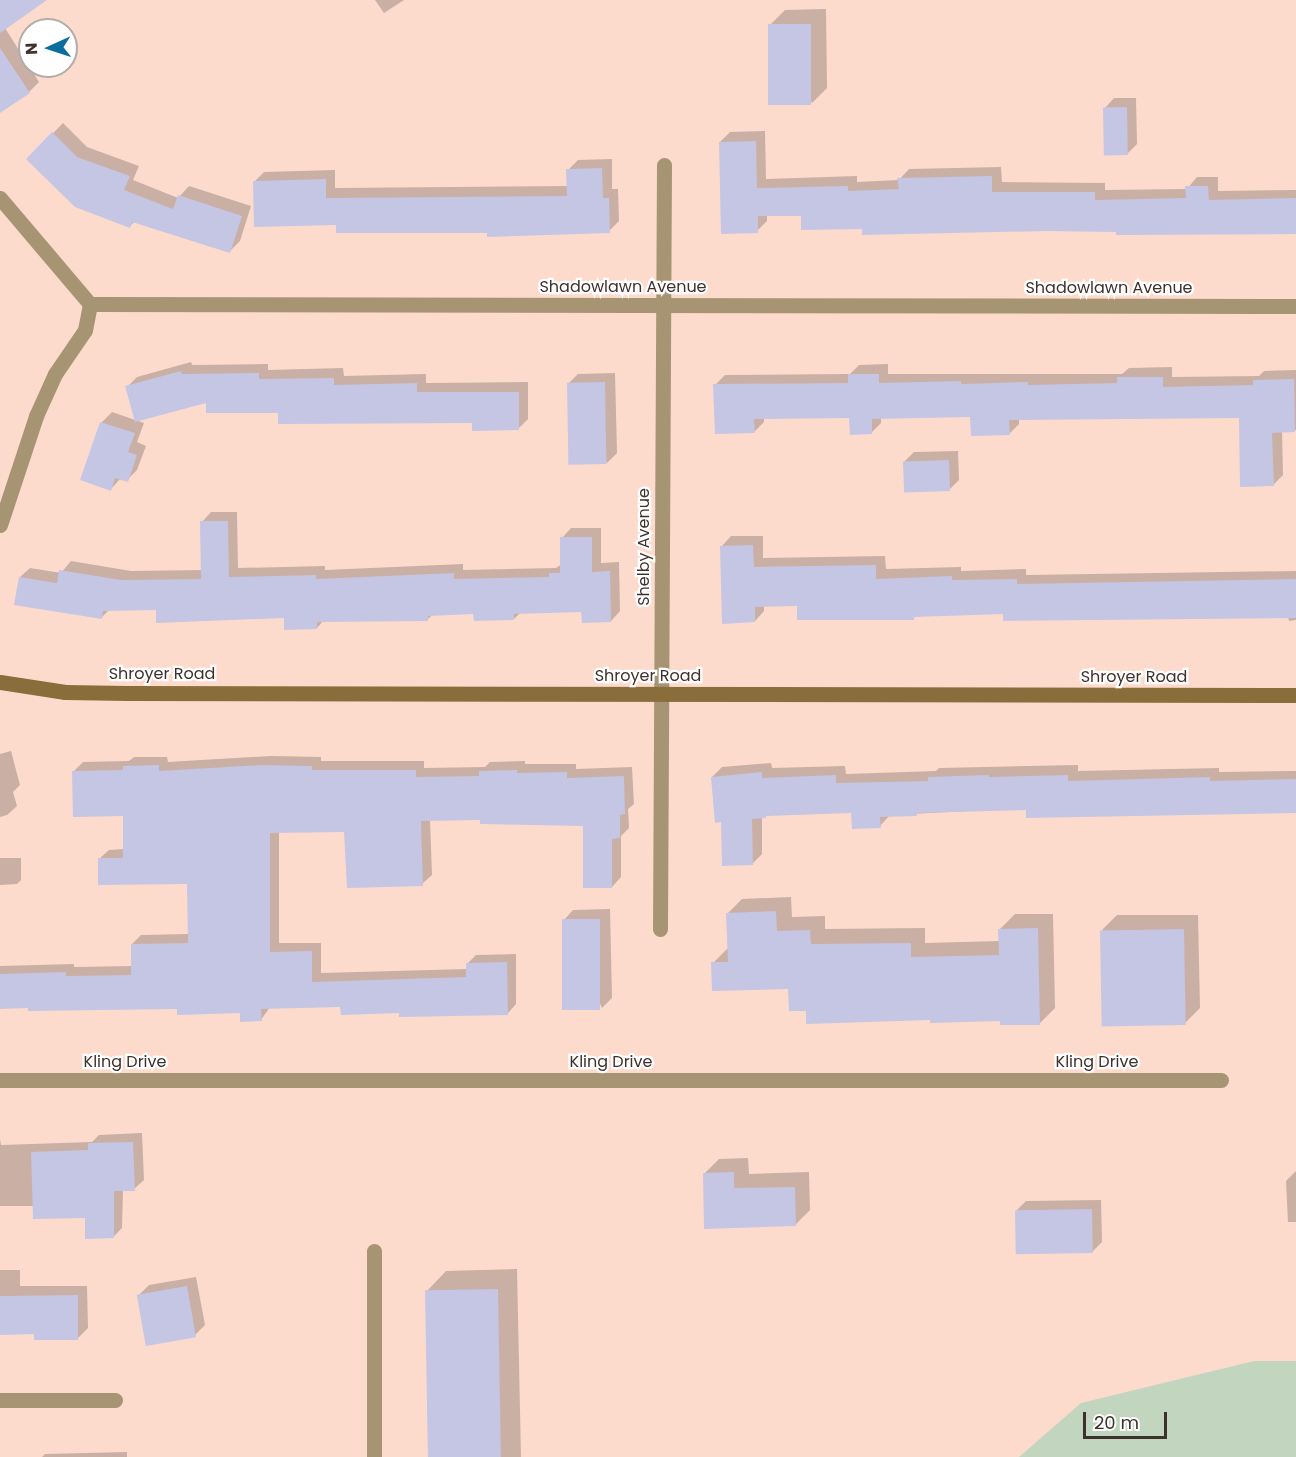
<!DOCTYPE html>
<html>
<head>
<meta charset="utf-8">
<style>
	body { margin:0 }
	#map { position:relative; width:1296px; height:1457px; overflow:hidden; background:#fcdbcd; font-family:Poppins,sans-serif }
	div>[style] { position:absolute }
	.green>* { inset:0; background:#c1d5bf }
	.shadow>* { inset:0; background:#0003 }
	.building>* { inset:0; background:#c5c5e4; transform-origin:0 0 }
	.lane>* { height:15px; margin:-7.5px; padding:0 7.5px; transform-origin:7.5px; border-radius:7.5px; background:#a79473 }
	.street>* { height:15px; margin:-7.5px; padding:0 7.5px; transform-origin:7.5px; border-radius:7.5px; background:#a79473 }
	.secondary>* { height:15px; margin:-7.5px; padding:0 7.5px; transform-origin:7.5px; border-radius:7.5px; background:#896e3b }
	span { translate:-50% -50%; white-space:nowrap; text-align:center; line-height:1.15; -webkit-text-stroke:4.5px #fff; paint-order:stroke }
	.street-label { font-size:16px; color:#3e312c }
	.north { position:absolute; left:18px; top:18px; width:60px; height:60px; box-sizing:border-box; background:#fff; border:2px solid #b2adab; border-radius:50%; rotate:267deg; font-size:16px; font-weight:700; line-height:24px; text-align:center; color:#3e312c }
	.north::after { content:''; display:block; margin:auto; width:21px; height:27px; background:#0b6e9c; clip-path:polygon(50% 0,100% 100%,50% 72%,0 100%) }
	.scale { position:absolute; left:1083px; top:1412px; width:84px; height:27px; box-sizing:border-box; border:3px solid #3e312c; border-top:0; padding-left:8px; font-size:18px; line-height:21px; white-space:nowrap; color:#3e312c; -webkit-text-stroke:4px #fff; paint-order:stroke }
</style>
</head>
<body>
<div id="map">
	<div class="green">
		<div style="clip-path:polygon(1254px 1361px,1296px 1361px,1296px 1457px,1019px 1457px,1081px 1403px)"></div>
	</div>
	<div class="shadow">
		<div style="clip-path:polygon(0 0,44px 0,5px 28px,39px 82px,29px 92px,0 107px)"></div>
		<div style="clip-path:polygon(375px 0,404px 0,384px 13px)"></div>
		<div style="clip-path:polygon(826px 9px,827px 88px,812px 103px,770px 25px,785px 10px)"></div>
		<div style="clip-path:polygon(1114px 98px,1136px 98px,1137px 144px,1127px 154px,1105px 108px)"></div>
		<div style="clip-path:polygon(63px 123px,87px 147px,139px 166px,133px 180px,178px 198px,189px 186px,251px 206px,240px 241px,230px 251px,135px 221px,130px 226px,28px 159px)"></div>
		<div style="clip-path:polygon(765px 131px,766px 179px,857px 176px,857px 182px,899px 180px,909px 169px,1001px 167px,1002px 182px,1105px 183px,1105px 190px,1187px 189px,1197px 177px,1218px 177px,1218px 191px,1296px 190px,1296px 233px,863px 227px,802px 214px,767px 215px,767px 221px,757px 231px,720px 142px,730px 132px)"></div>
		<div style="clip-path:polygon(612px 159px,612px 189px,618px 189px,619px 221px,609px 231px,488px 232px,338px 224px,254px 182px,264px 172px,335px 170px,335px 188px,568px 186px,568px 170px,578px 160px)"></div>
		<div style="clip-path:polygon(191px 362px,192px 365px,268px 364px,268px 370px,343px 368px,344px 376px,426px 374px,426px 383px,528px 382px,528px 419px,518px 429px,473px 421px,279px 411px,127px 387px,137px 377px)"></div>
		<div style="clip-path:polygon(888px 364px,888px 374px,1122px 374px,1129px 368px,1172px 367px,1172px 377px,1259px 376px,1264px 371px,1296px 370px,1296px 430px,1282px 431px,1283px 475px,1273px 485px,1240px 416px,1019px 418px,1019px 424px,1009px 434px,971px 416px,881px 417px,881px 423px,871px 433px,851px 417px,764px 418px,764px 422px,754px 432px,715px 385px,725px 375px,850px 374px,859px 365px)"></div>
		<div style="clip-path:polygon(615px 373px,617px 453px,607px 463px,568px 384px,578px 374px)"></div>
		<div style="clip-path:polygon(112px 412px,144px 423px,137px 442px,146px 446px,137px 470px,127px 480px,120px 479px,111px 489px,82px 479px,102px 422px)"></div>
		<div style="clip-path:polygon(958px 451px,959px 480px,949px 490px,904px 462px,914px 452px)"></div>
		<div style="clip-path:polygon(211px 512px,237px 512px,238px 568px,325px 566px,325px 570px,463px 564px,463px 570px,556px 568px,562px 564px,562px 538px,571px 528px,601px 528px,601px 563px,619px 562px,620px 611px,611px 621px,583px 610px,521px 612px,514px 619px,475px 613px,433px 614px,427px 620px,324px 620px,317px 628px,285px 617px,158px 609px,110px 609px,101px 618px,20px 577px,30px 568px,61px 573px,71px 561px,131px 571px,203px 570px,202px 522px)"></div>
		<div style="clip-path:polygon(731px 536px,763px 536px,763px 558px,885px 556px,886px 569px,961px 567px,961px 571px,1026px 569px,1026px 575px,1296px 571px,1296px 620px,1289px 621px,1288px 616px,1004px 613px,916px 615px,914px 618px,798px 604px,764px 605px,764px 611px,755px 621px,722px 546px)"></div>
		<div style="clip-path:polygon(11px 751px,20px 785px,13px 792px,17px 806px,7px 815px,0 817px,0 754px)"></div>
		<div style="clip-path:polygon(271px 756px,321px 757px,321px 761px,424px 761px,424px 768px,485px 767px,490px 762px,525px 761px,525px 764px,576px 764px,576px 769px,632px 767px,634px 804px,628px 809px,629px 828px,621px 836px,621px 877px,612px 887px,584px 824px,481px 818px,430px 819px,432px 875px,422px 884px,345px 830px,279px 831px,279px 943px,321px 943px,321px 973px,467px 969px,467px 964px,476px 955px,516px 954px,516px 1004px,507px 1014px,401px 1012px,342px 1006px,270px 1007px,261px 1020px,242px 1012px,178px 1008px,0 1007px,0 966px,74px 964px,74px 967px,133px 966px,132px 944px,141px 935px,189px 934px,188px 882px,99px 859px,109px 850px,125px 849px,125px 814px,74px 771px,83px 762px,129px 761px,134px 757px,167px 757px,168px 762px)"></div>
		<div style="clip-path:polygon(771px 763px,772px 768px,845px 766px,846px 774px,936px 771px,939px 768px,1078px 765px,1078px 771px,1219px 768px,1219px 772px,1296px 771px,1296px 811px,1027px 808px,890px 815px,880px 826px,853px 812px,768px 814px,762px 817px,762px 854px,752px 864px,723px 820px,712px 777px,722px 767px)"></div>
		<div style="clip-path:polygon(0 858px,21px 858px,21px 880px,17px 884px,0 885px)"></div>
		<div style="clip-path:polygon(791px 897px,792px 917px,825px 916px,825px 929px,925px 928px,925px 943px,1000px 941px,1000px 929px,1015px 914px,1053px 914px,1055px 1008px,1040px 1023px,807px 1009px,790px 987px,713px 963px,728px 948px,727px 914px,742px 899px)"></div>
		<div style="clip-path:polygon(610px 909px,612px 998px,602px 1008px,564px 920px,573px 910px)"></div>
		<div style="clip-path:polygon(1117px 915px,1198px 915px,1200px 1008px,1185px 1023px,1102px 930px)"></div>
		<div style="clip-path:polygon(142px 1133px,144px 1180px,134px 1189px,123px 1190px,122px 1228px,113px 1237px,87px 1216px,34px 1206px,0 1206px,0 1139px,1px 1145px,92px 1142px,99px 1135px)"></div>
		<div style="clip-path:polygon(748px 1158px,749px 1174px,809px 1172px,810px 1210px,795px 1225px,704px 1174px,719px 1159px)"></div>
		<div style="clip-path:polygon(1296px 1171px,1296px 1222px,1288px 1222px,1286px 1181px)"></div>
		<div style="clip-path:polygon(1101px 1200px,1102px 1242px,1092px 1252px,1016px 1211px,1026px 1201px)"></div>
		<div style="clip-path:polygon(517px 1269px,521px 1457px,430px 1457px,427px 1291px,446px 1271px)"></div>
		<div style="clip-path:polygon(0 1270px,20px 1270px,20px 1286px,87px 1286px,88px 1328px,78px 1338px,36px 1332px,0 1333px)"></div>
		<div style="clip-path:polygon(196px 1277px,205px 1325px,195px 1335px,139px 1295px,149px 1285px)"></div>
		<div style="clip-path:polygon(127px 1452px,127px 1457px,42px 1457px,45px 1454px)"></div>
	</div>
	<div class="building">
		<div style="clip-path:polygon(0 0,47px 0,0 33px)"></div>
		<div style="left:768px;top:24px;width:43px;height:81px"></div>
		<div style="clip-path:polygon(0 48px,30px 93px,0 113px)"></div>
		<div style="left:1127px;top:107px;width:48px;height:24px;rotate:89deg"></div>
		<div style="clip-path:polygon(52px 132px,77px 157px,130px 176px,124px 190px,173px 209px,178px 195px,242px 216px,230px 253px,132px 222px,130px 228px,75px 207px,26px 159px)"></div>
		<div style="clip-path:polygon(756px 141px,757px 188px,848px 186px,848px 191px,899px 189px,897px 178px,992px 176px,992px 192px,1095px 192px,1095px 200px,1186px 198px,1185px 186px,1208px 186px,1209px 200px,1296px 198px,1296px 234px,1116px 235px,1116px 232px,1046px 231px,862px 235px,862px 229px,801px 230px,801px 216px,758px 216px,758px 233px,721px 234px,719px 142px)"></div>
		<div style="clip-path:polygon(602px 168px,603px 198px,609px 198px,610px 233px,487px 237px,487px 233px,336px 233px,336px 225px,254px 227px,253px 181px,326px 179px,326px 198px,567px 196px,566px 169px)"></div>
		<div style="clip-path:polygon(181px 371px,182px 374px,259px 373px,259px 379px,334px 378px,334px 385px,417px 383px,417px 392px,519px 392px,519px 430px,472px 431px,472px 423px,278px 424px,278px 413px,206px 413px,206px 403px,135px 422px,125px 386px)"></div>
		<div style="clip-path:polygon(848px 374px,879px 374px,879px 383px,961px 381px,961px 384px,1028px 382px,1028px 385px,1117px 383px,1117px 377px,1163px 377px,1163px 387px,1253px 385px,1253px 380px,1294px 379px,1295px 432px,1272px 433px,1274px 486px,1240px 487px,1239px 418px,1009px 420px,1010px 435px,971px 436px,970px 417px,872px 419px,872px 434px,850px 435px,849px 418px,754px 419px,755px 433px,715px 434px,713px 384px,848px 383px)"></div>
		<div style="left:605px;top:382px;width:82px;height:38px;rotate:89deg"></div>
		<div style="clip-path:polygon(100px 422px,135px 433px,128px 452px,137px 455px,128px 482px,115px 478px,111px 491px,80px 480px)"></div>
		<div style="left:949px;top:460px;width:31px;height:46px;rotate:88deg"></div>
		<div style="clip-path:polygon(200px 521px,228px 521px,229px 577px,316px 575px,316px 579px,454px 573px,454px 579px,549px 577px,549px 573px,560px 573px,560px 537px,592px 537px,592px 572px,610px 571px,611px 622px,582px 623px,581px 612px,514px 614px,514px 620px,474px 621px,473px 614px,428px 616px,428px 621px,317px 622px,317px 629px,284px 630px,284px 618px,156px 623px,156px 610px,103px 611px,102px 619px,14px 605px,19px 577px,57px 583px,59px 570px,121px 580px,201px 579px)"></div>
		<div style="clip-path:polygon(753px 545px,754px 567px,876px 565px,876px 579px,952px 576px,952px 580px,1017px 579px,1017px 584px,1296px 579px,1296px 618px,1003px 621px,1003px 614px,914px 617px,914px 620px,797px 620px,797px 606px,755px 607px,755px 622px,722px 624px,720px 546px)"></div>
		<div style="clip-path:polygon(159px 765px,159px 771px,261px 765px,312px 766px,312px 770px,416px 770px,416px 777px,479px 776px,479px 771px,517px 770px,517px 773px,567px 772px,567px 778px,624px 776px,625px 814px,620px 815px,620px 838px,612px 839px,612px 888px,583px 888px,583px 826px,480px 824px,480px 820px,421px 821px,423px 886px,347px 888px,344px 832px,270px 833px,270px 952px,312px 951px,312px 982px,466px 977px,466px 963px,507px 962px,508px 1015px,399px 1017px,399px 1013px,341px 1015px,340px 1007px,261px 1009px,262px 1021px,240px 1022px,240px 1013px,177px 1015px,177px 1009px,28px 1011px,28px 1008px,0 1009px,0 974px,66px 972px,66px 976px,131px 975px,131px 944px,188px 943px,187px 884px,98px 885px,98px 858px,123px 858px,123px 816px,73px 817px,72px 771px,123px 770px,123px 766px)"></div>
		<div style="clip-path:polygon(762px 772px,762px 778px,836px 775px,836px 783px,928px 781px,928px 777px,989px 775px,989px 777px,1068px 775px,1068px 781px,1210px 777px,1210px 781px,1296px 779px,1296px 813px,1026px 818px,1026px 810px,916px 813px,917px 816px,880px 817px,881px 828px,852px 829px,851px 813px,766px 816px,766px 818px,752px 819px,753px 865px,722px 866px,721px 822px,715px 823px,711px 777px)"></div>
		<div style="clip-path:polygon(776px 911px,777px 931px,810px 930px,811px 944px,911px 943px,911px 957px,999px 955px,998px 929px,1038px 928px,1040px 1025px,1000px 1025px,1000px 1021px,930px 1023px,930px 1020px,806px 1024px,806px 1011px,789px 1011px,788px 989px,712px 991px,711px 962px,728px 962px,726px 913px)"></div>
		<div style="left:562px;top:919px;width:38px;height:91px"></div>
		<div style="left:1184px;top:929px;width:96px;height:84px;rotate:89deg"></div>
		<div style="clip-path:polygon(133px 1142px,135px 1191px,114px 1191px,114px 1238px,85px 1239px,85px 1218px,33px 1219px,31px 1152px,88px 1150px,88px 1143px)"></div>
		<div style="clip-path:polygon(734px 1172px,734px 1188px,795px 1187px,796px 1226px,704px 1229px,703px 1173px)"></div>
		<div style="left:1092px;top:1209px;width:44px;height:77px;rotate:89deg"></div>
		<div style="left:187px;top:1286px;width:52px;height:51px;rotate:80deg"></div>
		<div style="left:498px;top:1289px;width:168px;height:73px;rotate:89deg"></div>
		<div style="clip-path:polygon(78px 1295px,78px 1340px,34px 1340px,34px 1334px,0 1335px,0 1296px)"></div>
	</div>
	<div class="lane">
		<div style="left:374px;top:1251px;width:206px;rotate:90deg"></div>
	</div>
	<div class="street">
		<div style="left:0;top:198px;width:139px;rotate:49.7deg"></div>
		<div style="left:90px;top:304px;width:1206px;rotate:0.1deg"></div>
		<div style="left:0;top:525px;width:115px;rotate:-71.7deg"></div>
		<div style="left:36px;top:416px;width:46px;rotate:-65.7deg"></div>
		<div style="left:55px;top:374px;width:53px;rotate:-55.7deg"></div>
		<div style="left:85px;top:330px;width:26px;rotate:-79deg"></div>
		<div style="left:660px;top:929px;width:764px;rotate:-89.7deg"></div>
		<div style="left:0;top:1080px;width:1221px"></div>
		<div style="left:0;top:1400px;width:115px"></div>
	</div>
	<div class="secondary">
		<div style="left:0;top:682px;width:66px;rotate:8.7deg"></div>
		<div style="left:65px;top:692px;width:62px;rotate:0.9deg"></div>
		<div style="left:127px;top:693px;width:1169px;rotate:0.1deg"></div>
	</div>
	<div class="street-label">
		<span style="left:623px;top:287px">Shadowlawn Avenue</span>
		<span style="left:1109px;top:288px">Shadowlawn Avenue</span>
		<span style="left:644px;top:547px;rotate:-90deg">Shelby Avenue</span>
		<span style="left:162px;top:674px">Shroyer Road</span>
		<span style="left:648px;top:676px">Shroyer Road</span>
		<span style="left:1134px;top:677px">Shroyer Road</span>
		<span style="left:125px;top:1062px">Kling Drive</span>
		<span style="left:611px;top:1062px">Kling Drive</span>
		<span style="left:1097px;top:1062px">Kling Drive</span>
	</div>
	<div class="north">N</div>
	<div class="scale">20 m</div>
</div>
</body>
</html>
